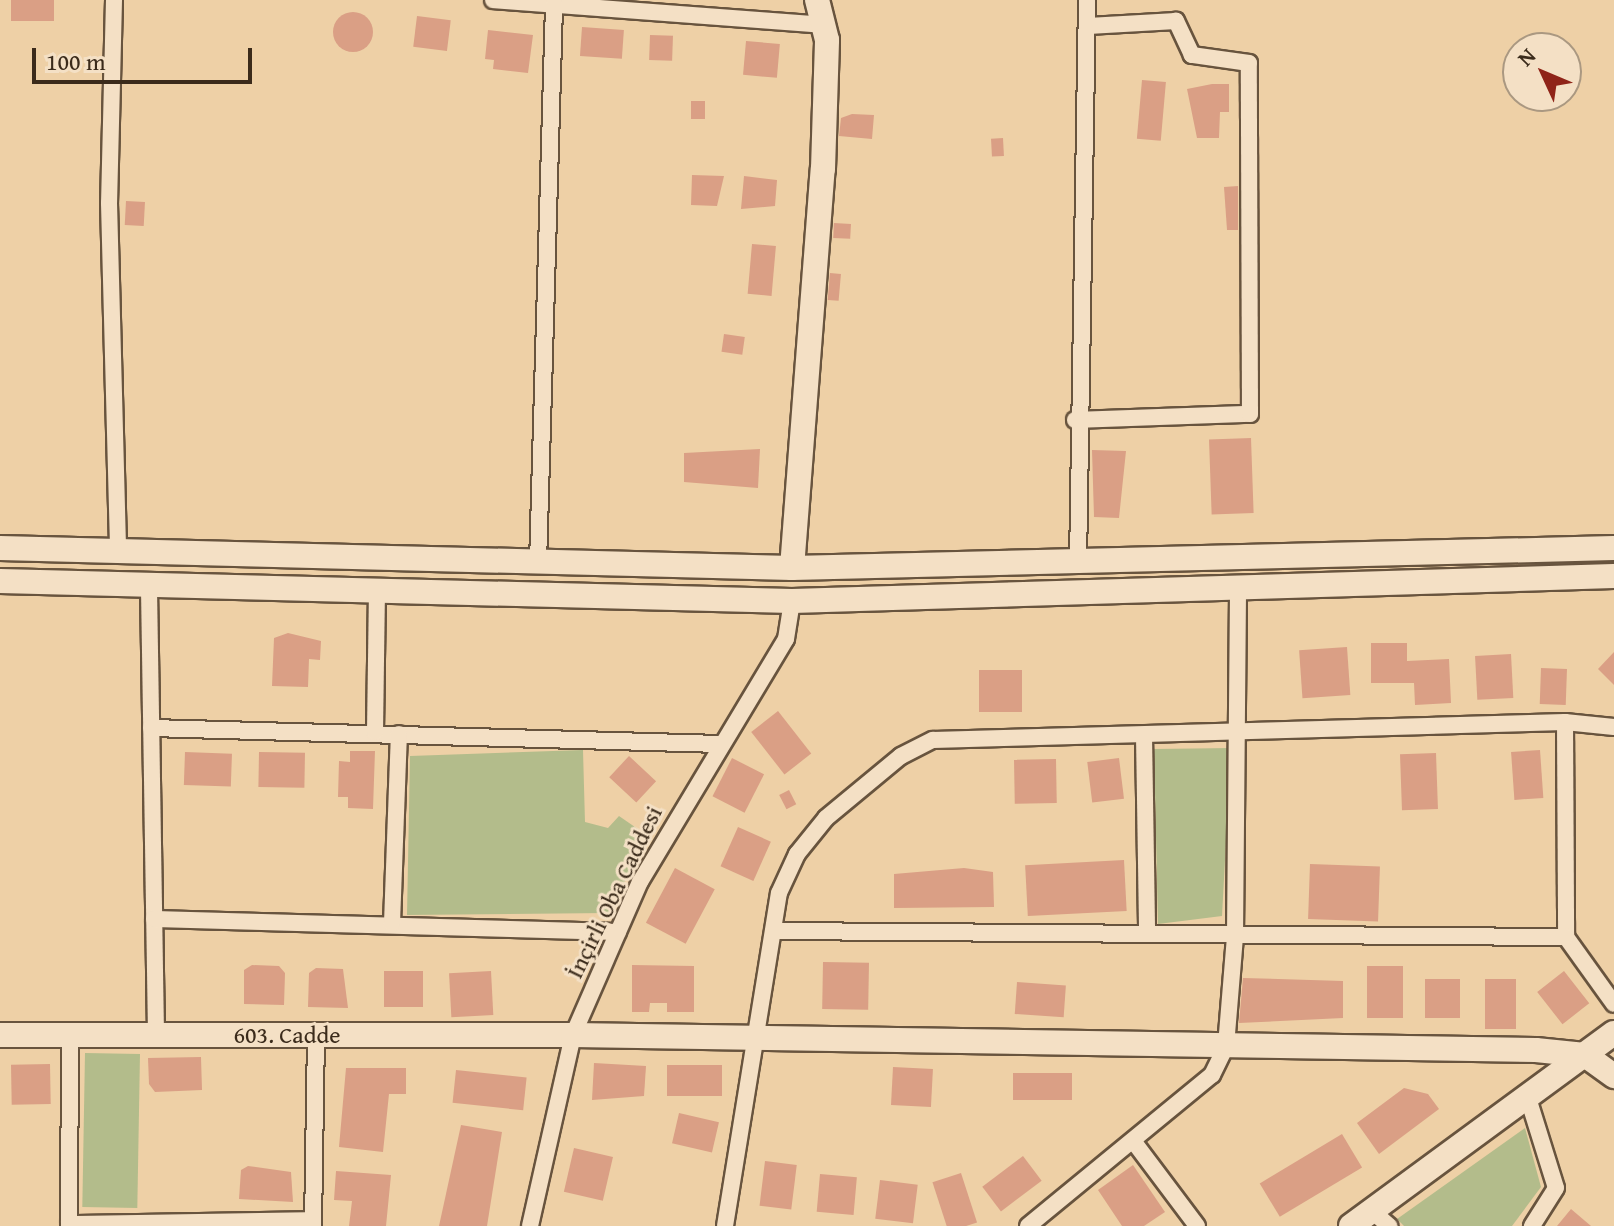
<!DOCTYPE html>
<html>
<head>
<meta charset="utf-8">
<style>
	body { margin:0 }
	#map { position:relative; width:1614px; height:1226px; overflow:hidden; background:#eed0a6; font-family:"Gentium Book Plus",serif }
	div>[style] { position:absolute }
	.green>* { inset:0; background:#b3bc8b; transform-origin:0 0 }
	.building>* { inset:0; background:#da9f85; transform-origin:0 0 }
	.round { border-radius:50% }
	.roads { filter:drop-shadow(2px 0 #68543e) drop-shadow(-2px 0 #68543e) drop-shadow(0 2px #68543e) drop-shadow(0 -2px #68543e) }
	.street>* { height:16px; margin:-8px; padding:0 8px; transform-origin:8px; border-radius:8px; background:#f4e0c5 }
	.secondary>* { height:24px; margin:-12px; padding:0 12px; transform-origin:12px; border-radius:12px; background:#f4e0c5 }
	span { translate:-50% -50%; white-space:nowrap; text-align:center; line-height:1.15; -webkit-text-stroke:6px #f4e0c5; paint-order:stroke }
	.street-label { font-size:24px; color:#3b2b1b }
	.north { position:absolute; left:1502px; top:32px; width:80px; height:80px; box-sizing:border-box; background:#f4e0c5; border:2px solid #aa9881; border-radius:50%; rotate:314deg; font-size:22px; font-weight:700; line-height:32px; text-align:center; color:#3b2b1b }
	.north::after { content:''; display:block; margin:auto; width:28px; height:36px; background:#8f2418; clip-path:polygon(50% 0,100% 100%,50% 72%,0 100%) }
	.scale { position:absolute; left:32px; top:48px; width:220px; height:36px; box-sizing:border-box; border:4px solid #3b2b1b; border-top:0; padding-left:10px; font-size:24px; line-height:28px; white-space:nowrap; color:#3b2b1b; -webkit-text-stroke:6px #f4e0c5; paint-order:stroke }
</style>
</head>
<body>
<div id="map">
	<div class="green">
		<div style="clip-path:polygon(1231px 748px,1222px 916px,1158px 924px,1154px 749px)"></div>
		<div style="clip-path:polygon(583px 750px,585px 822px,608px 828px,619px 816px,648px 836px,609px 913px,407px 915px,410px 756px)"></div>
		<div style="left:85px;top:1053px;width:55px;height:154px;rotate:1deg"></div>
		<div style="clip-path:polygon(1525px 1128px,1541px 1187px,1512px 1226px,1404px 1226px,1397px 1219px)"></div>
	</div>
	<div class="building">
		<div style="left:11px;top:0;width:43px;height:21px"></div>
		<div class="round" style="left:333px;top:12px;width:40px;height:40px"></div>
		<div style="left:417px;top:16px;width:34px;height:31px;rotate:7deg"></div>
		<div style="left:582px;top:27px;width:42px;height:29px;rotate:4deg"></div>
		<div style="clip-path:polygon(488px 30px,533px 35px,528px 73px,493px 69px,494px 60px,485px 59px)"></div>
		<div style="left:650px;top:35px;width:23px;height:25px;rotate:2deg"></div>
		<div style="left:746px;top:41px;width:34px;height:34px;rotate:5deg"></div>
		<div style="left:1142px;top:80px;width:24px;height:59px;rotate:5deg"></div>
		<div style="clip-path:polygon(1212px 84px,1229px 84px,1229px 112px,1220px 112px,1219px 138px,1197px 138px,1187px 89px)"></div>
		<div style="left:691px;top:101px;width:14px;height:18px"></div>
		<div style="clip-path:polygon(852px 114px,874px 115px,872px 139px,839px 136px,841px 118px)"></div>
		<div style="left:1003px;top:138px;width:18px;height:12px;rotate:87deg"></div>
		<div style="clip-path:polygon(692px 175px,724px 176px,717px 206px,691px 205px)"></div>
		<div style="clip-path:polygon(744px 176px,777px 180px,775px 206px,741px 209px)"></div>
		<div style="clip-path:polygon(1238px 186px,1238px 230px,1227px 230px,1224px 187px)"></div>
		<div style="left:126px;top:201px;width:19px;height:24px;rotate:3deg"></div>
		<div style="left:834px;top:223px;width:17px;height:15px;rotate:3deg"></div>
		<div style="left:752px;top:244px;width:24px;height:50px;rotate:5deg"></div>
		<div style="left:830px;top:273px;width:11px;height:27px;rotate:5deg"></div>
		<div style="left:724px;top:334px;width:21px;height:18px;rotate:8deg"></div>
		<div style="left:1251px;top:438px;width:75px;height:42px;rotate:88deg"></div>
		<div style="clip-path:polygon(760px 449px,758px 488px,684px 482px,684px 453px)"></div>
		<div style="clip-path:polygon(1092px 450px,1126px 451px,1119px 518px,1094px 517px)"></div>
		<div style="clip-path:polygon(288px 633px,321px 641px,320px 660px,309px 659px,308px 687px,272px 686px,274px 638px)"></div>
		<div style="clip-path:polygon(1371px 643px,1407px 643px,1407px 661px,1449px 659px,1451px 703px,1415px 705px,1414px 683px,1371px 683px)"></div>
		<div style="left:1347px;top:647px;width:48px;height:48px;rotate:86deg"></div>
		<div style="clip-path:polygon(1614px 652px,1614px 685px,1598px 669px)"></div>
		<div style="left:1511px;top:654px;width:44px;height:36px;rotate:87deg"></div>
		<div style="left:1541px;top:668px;width:26px;height:36px;rotate:2deg"></div>
		<div style="left:979px;top:670px;width:43px;height:42px"></div>
		<div style="left:778px;top:711px;width:54px;height:34px;rotate:52deg"></div>
		<div style="left:1540px;top:750px;width:48px;height:29px;rotate:86deg"></div>
		<div style="clip-path:polygon(350px 751px,375px 751px,373px 809px,348px 808px,348px 797px,338px 797px,339px 761px,350px 762px)"></div>
		<div style="left:185px;top:752px;width:47px;height:33px;rotate:2deg"></div>
		<div style="left:259px;top:752px;width:46px;height:35px;rotate:1deg"></div>
		<div style="left:1436px;top:753px;width:56px;height:36px;rotate:88deg"></div>
		<div style="left:629px;top:756px;width:37px;height:29px;rotate:43deg"></div>
		<div style="left:732px;top:758px;width:36px;height:43px;rotate:27deg"></div>
		<div style="left:1119px;top:758px;width:41px;height:32px;rotate:83deg"></div>
		<div style="left:1056px;top:759px;width:44px;height:42px;rotate:89deg"></div>
		<div style="left:789px;top:790px;width:16px;height:11px;rotate:63deg"></div>
		<div style="left:738px;top:827px;width:36px;height:43px;rotate:24deg"></div>
		<div style="left:1124px;top:860px;width:51px;height:99px;rotate:87deg"></div>
		<div style="left:1310px;top:864px;width:70px;height:55px;rotate:2deg"></div>
		<div style="left:675px;top:868px;width:45px;height:62px;rotate:28deg"></div>
		<div style="clip-path:polygon(964px 868px,993px 872px,994px 907px,894px 908px,894px 874px)"></div>
		<div style="left:823px;top:962px;width:46px;height:47px;rotate:1deg"></div>
		<div style="clip-path:polygon(252px 965px,279px 966px,285px 973px,284px 1005px,244px 1004px,244px 970px)"></div>
		<div style="clip-path:polygon(632px 965px,694px 966px,694px 1012px,667px 1012px,667px 1003px,650px 1003px,649px 1012px,632px 1012px)"></div>
		<div style="left:1367px;top:966px;width:36px;height:52px"></div>
		<div style="clip-path:polygon(316px 968px,343px 969px,348px 1008px,308px 1007px,309px 973px)"></div>
		<div style="left:384px;top:971px;width:39px;height:36px"></div>
		<div style="left:491px;top:971px;width:44px;height:42px;rotate:87deg"></div>
		<div style="left:1564px;top:971px;width:41px;height:34px;rotate:52deg"></div>
		<div style="clip-path:polygon(1243px 978px,1343px 981px,1343px 1018px,1239px 1023px)"></div>
		<div style="left:1460px;top:979px;width:39px;height:35px;rotate:90deg"></div>
		<div style="left:1485px;top:979px;width:31px;height:50px"></div>
		<div style="left:1017px;top:982px;width:49px;height:32px;rotate:4deg"></div>
		<div style="clip-path:polygon(201px 1057px,202px 1090px,155px 1092px,149px 1084px,148px 1058px)"></div>
		<div style="clip-path:polygon(594px 1063px,646px 1066px,644px 1096px,592px 1100px)"></div>
		<div style="left:50px;top:1064px;width:40px;height:39px;rotate:89deg"></div>
		<div style="left:667px;top:1065px;width:55px;height:31px"></div>
		<div style="left:893px;top:1067px;width:40px;height:38px;rotate:3deg"></div>
		<div style="clip-path:polygon(346px 1068px,406px 1068px,406px 1094px,389px 1094px,383px 1152px,339px 1147px)"></div>
		<div style="left:456px;top:1070px;width:71px;height:33px;rotate:6deg"></div>
		<div style="left:1072px;top:1073px;width:27px;height:59px;rotate:90deg"></div>
		<div style="clip-path:polygon(1404px 1088px,1428px 1094px,1439px 1109px,1379px 1154px,1357px 1123px)"></div>
		<div style="left:679px;top:1113px;width:41px;height:31px;rotate:13deg"></div>
		<div style="clip-path:polygon(461px 1125px,502px 1132px,487px 1226px,439px 1226px)"></div>
		<div style="left:1342px;top:1134px;width:39px;height:96px;rotate:59deg"></div>
		<div style="left:574px;top:1148px;width:40px;height:45px;rotate:13deg"></div>
		<div style="left:1023px;top:1156px;width:31px;height:51px;rotate:53deg"></div>
		<div style="left:765px;top:1161px;width:32px;height:45px;rotate:7deg"></div>
		<div style="clip-path:polygon(1133px 1165px,1165px 1212px,1144px 1226px,1122px 1226px,1098px 1190px)"></div>
		<div style="clip-path:polygon(248px 1166px,291px 1172px,293px 1202px,239px 1199px,241px 1170px)"></div>
		<div style="clip-path:polygon(336px 1171px,391px 1175px,386px 1226px,349px 1226px,352px 1201px,334px 1200px)"></div>
		<div style="left:961px;top:1173px;width:52px;height:30px;rotate:72deg"></div>
		<div style="left:820px;top:1174px;width:37px;height:38px;rotate:5deg"></div>
		<div style="left:880px;top:1180px;width:38px;height:39px;rotate:7deg"></div>
		<div style="clip-path:polygon(1571px 1209px,1591px 1226px,1557px 1226px)"></div>
	</div>
	<div class="roads">
		<div class="street">
			<div style="left:114px;top:0;width:203px;rotate:91.4deg"></div>
			<div style="left:109px;top:203px;width:348px;rotate:88.5deg"></div>
			<div style="left:493px;top:0;width:332px;rotate:4.3deg"></div>
			<div style="left:1075px;top:420px;width:175px;rotate:-2deg"></div>
			<div style="left:1250px;top:414px;width:351px;rotate:-90.2deg"></div>
			<div style="left:1249px;top:63px;width:58px;rotate:-172deg"></div>
			<div style="left:1192px;top:55px;width:38px;rotate:-115deg"></div>
			<div style="left:1176px;top:21px;width:88px;rotate:176.7deg"></div>
			<div style="left:538px;top:564px;width:560px;rotate:-88.36deg"></div>
			<div style="left:1078px;top:565px;width:565px;rotate:-89.09deg"></div>
			<div style="left:149px;top:588px;width:446px;rotate:89.1deg"></div>
			<div style="left:1565px;top:722px;width:215px;rotate:89.7deg"></div>
			<div style="left:1566px;top:937px;width:82px;rotate:54.4deg"></div>
			<div style="left:151px;top:728px;width:568px;rotate:1.61deg"></div>
			<div style="left:375px;top:732px;width:139px;rotate:-89.2deg"></div>
			<div style="left:1144px;top:735px;width:198px;rotate:89.1deg"></div>
			<div style="left:154px;top:919px;width:464px;rotate:1.6deg"></div>
			<div style="left:392px;top:923px;width:189px;rotate:-87.9deg"></div>
			<div style="left:777px;top:931px;width:789px;rotate:0.44deg"></div>
			<div style="left:1528px;top:1098px;width:94px;rotate:72.7deg"></div>
			<div style="left:1556px;top:1188px;width:45px;rotate:122.3deg"></div>
			<div style="left:1134px;top:1142px;width:105px;rotate:53.1deg"></div>
			<div style="left:1372px;top:1211px;width:23px;rotate:41deg"></div>
			<div style="left:69px;top:1224px;width:244px;rotate:-0.9deg"></div>
			<div style="left:69px;top:1226px;width:190px;rotate:-89.7deg"></div>
			<div style="left:313px;top:1226px;width:191px;rotate:-89.1deg"></div>
			<div style="left:530px;top:1226px;width:196px;rotate:-77.3deg"></div>
			<div style="left:573px;top:1035px;width:167px;rotate:-66.4deg"></div>
			<div style="left:640px;top:882px;width:283px;rotate:-59deg"></div>
			<div style="left:786px;top:639px;width:38px;rotate:-81deg"></div>
			<div style="left:725px;top:1226px;width:337px;rotate:-80.8deg"></div>
			<div style="left:779px;top:893px;width:43px;rotate:-65.2deg"></div>
			<div style="left:797px;top:854px;width:46px;rotate:-51.1deg"></div>
			<div style="left:826px;top:818px;width:97px;rotate:-39.6deg"></div>
			<div style="left:901px;top:756px;width:36px;rotate:-27deg"></div>
			<div style="left:933px;top:740px;width:632px;rotate:-1.63deg"></div>
			<div style="left:1565px;top:722px;width:49px;rotate:5.8deg"></div>
			<div style="left:1028px;top:1226px;width:238px;rotate:-39.4deg"></div>
			<div style="left:1212px;top:1075px;width:32px;rotate:-64deg"></div>
			<div style="left:1226px;top:1046px;width:109px;rotate:-85.3deg"></div>
			<div style="left:1235px;top:937px;width:346px;rotate:-89.5deg"></div>
		</div>
		<div class="secondary">
			<div style="left:0;top:548px;width:792px;rotate:1.45deg"></div>
			<div style="left:792px;top:568px;width:822px;rotate:-1.39deg"></div>
			<div style="left:792px;top:568px;width:400px;rotate:-85.6deg"></div>
			<div style="left:823px;top:169px;width:129px;rotate:-88.2deg"></div>
			<div style="left:827px;top:40px;width:41px;rotate:-104deg"></div>
			<div style="left:0;top:581px;width:792px;rotate:1.45deg"></div>
			<div style="left:792px;top:601px;width:822px;rotate:-1.74deg"></div>
			<div style="left:0;top:1035px;width:573px"></div>
			<div style="left:573px;top:1035px;width:963px;rotate:0.89deg"></div>
			<div style="left:1536px;top:1050px;width:49px;rotate:5.8deg"></div>
			<div style="left:1585px;top:1055px;width:36px;rotate:36deg"></div>
			<div style="left:1351px;top:1226px;width:326px;rotate:-36.3deg"></div>
		</div>
	</div>
	<div class="street-label">
		<span style="left:614px;top:892px;rotate:-64deg">İnçirli Oba Caddesi</span>
		<span style="left:287px;top:1035px">603. Cadde</span>
	</div>
	<div class="north">N</div>
	<div class="scale">100 m</div>
</div>
</body>
</html>
